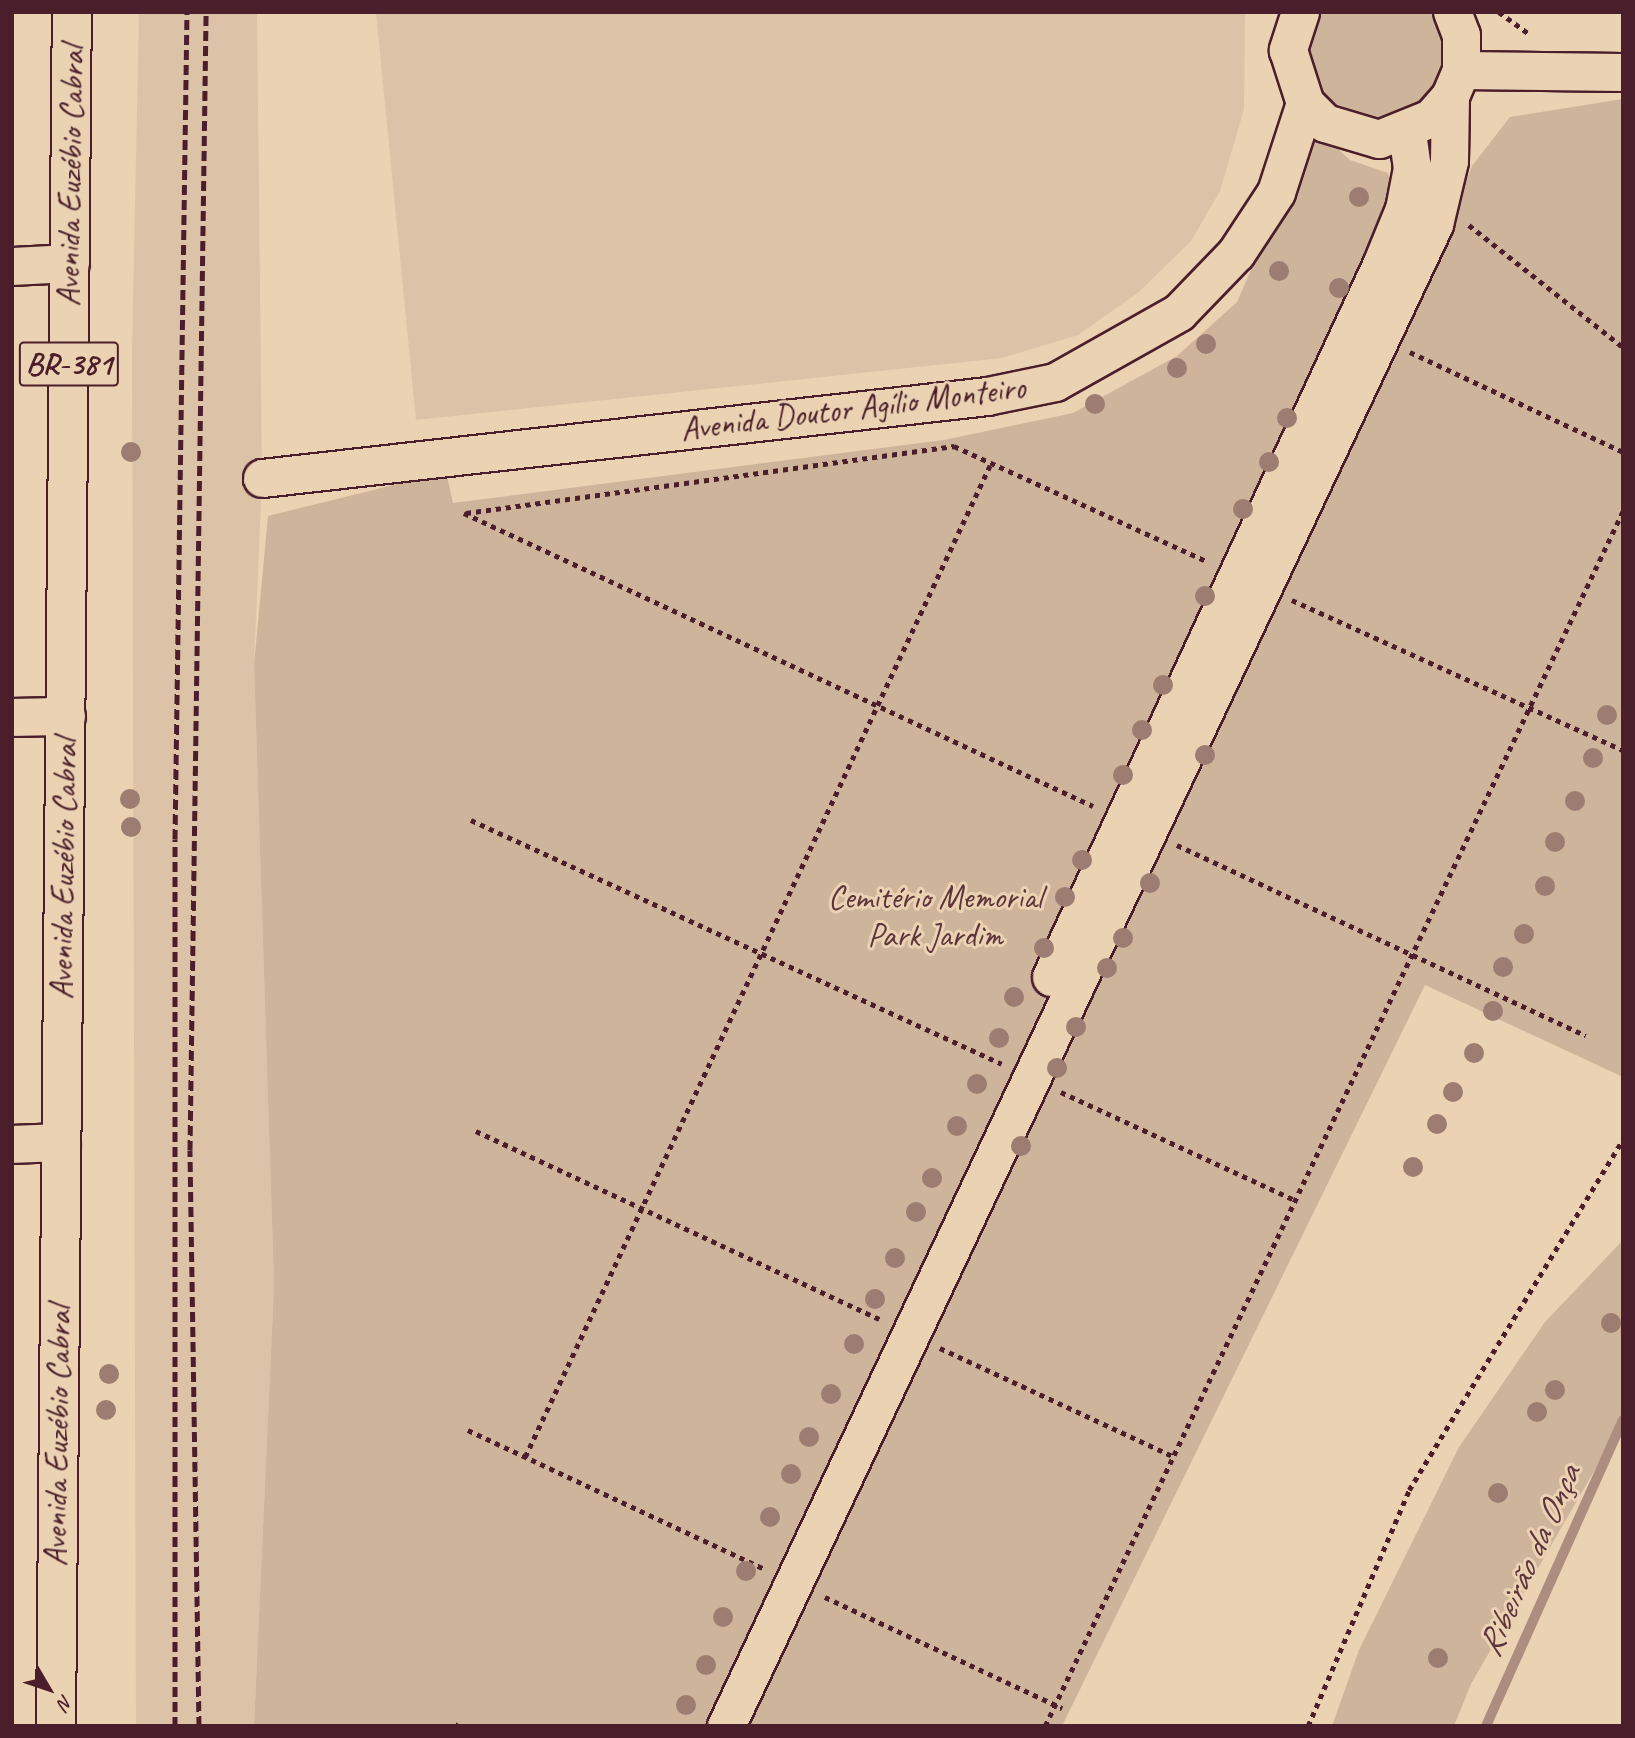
<!DOCTYPE html>
<html>
<head>
<meta charset="utf-8">
<style>
	body { margin:0 }
	#map { position:relative; width:1635px; height:1738px; overflow:hidden; background:#ead2b2; font-family:Caveat,sans-serif }
	div>[style] { position:absolute }
	.built>* { inset:0; background:#dcc3a7 }
	.green>* { inset:0; background:#cfb49c }
	.stream>* { height:10px; margin:-5px; padding:0 5px; transform-origin:5px; border-radius:5px; background:#ad8d7f }
	.path>* { height:4.5px; margin-top:-2.25px; transform-origin:0; background:repeating-linear-gradient(90deg,#4a1f2b 0 5px,transparent 0 10px) }
	.roads { filter:drop-shadow(2px 0 #4a1f2b) drop-shadow(-2px 0 #4a1f2b) drop-shadow(0 2px #4a1f2b) drop-shadow(0 -2px #4a1f2b) }
	.minor>* { height:37px; margin:-18.5px; padding:0 18.5px; transform-origin:18.5px; border-radius:18.5px; background:#ead2b2 }
	.major>* { height:38px; margin:-19px; padding:0 19px; transform-origin:19px; border-radius:19px; background:#ead2b2 }
	.rail>* { height:5px; margin-top:-2.5px; transform-origin:0; background:repeating-linear-gradient(90deg,#4a1f2b 0 10px,transparent 0 15px) }
	.trees>* { width:20px; height:20px; margin:-10px; border-radius:50%; background:#9d7c71 }
	span { translate:-50% -50%; white-space:nowrap; text-align:center; line-height:1.15; -webkit-text-stroke:6px #ead2b2; paint-order:stroke }
	.shield-label span { padding:2px 5px; background:#ead2b2; border:2px solid; border-radius:5px; -webkit-text-stroke-width:0 }
	.shield-label { font-size:32px; color:#4a1f2b; font-weight:700 }
	.street-label { font-size:33px; color:#4a1f2b }
	.park-label { font-size:33px; color:#5e353c }
	.water-label { font-size:35px; color:#5e353c; font-style:italic }
	.frame { position:absolute; inset:0; border:14px solid #4a1f2b; pointer-events:none }
	.north { position:absolute; left:14px; top:1654px; width:70px; height:70px; -webkit-text-stroke:5px #ead2b2; paint-order:stroke; rotate:129deg; font-size:19px; font-weight:700; line-height:28px; text-align:center; color:#4a1f2b }
	.north::after { content:''; display:block; margin:auto; width:24px; height:32px; background:#4a1f2b; clip-path:polygon(50% 0,100% 100%,50% 72%,0 100%) }
</style>
</head>
<body>
<div id="map">
	<div class="built">
		<div style="clip-path:polygon(139px 12px,257px 12px,262px 478px,254px 665px,274px 1285px,254px 1726px,136px 1726px,132px 352px)"></div>
		<div style="clip-path:polygon(376px 12px,1245px 12px,1244px 109px,1220px 191px,1191px 241px,1139px 292px,1078px 335px,1002px 358px,416px 420px)"></div>
	</div>
	<div class="green">
		<div style="clip-path:polygon(1309px 12px,1439px 12px,1450px 60px,1429px 106px,1386px 128px,1318px 105px,1299px 37px)"></div>
		<div style="clip-path:polygon(1623px 99px,1623px 1077px,1425px 985px,1062px 1726px,254px 1726px,274px 1285px,254px 665px,268px 516px,446px 472px,453px 503px,944px 440px,1073px 413px,1177px 356px,1237px 302px,1314px 127px,1350px 160px,1388px 173px,1396px 197px,1347px 302px,1406px 331px,1472px 166px,1510px 117px)"></div>
		<div style="clip-path:polygon(1623px 1240px,1623px 1421px,1471px 1684px,1454px 1726px,1332px 1726px,1359px 1650px,1459px 1447px,1545px 1322px)"></div>
	</div>
	<div class="stream">
		<div style="left:1486px;top:1726px;width:335px;rotate:-65.9deg"></div>
	</div>
	<div class="path">
		<div style="left:1499px;top:12px;width:36px;rotate:36deg"></div>
		<div style="left:1469px;top:225px;width:196px;rotate:38.4deg"></div>
		<div style="left:1410px;top:352px;width:235px;rotate:25.1deg"></div>
		<div style="left:464px;top:513px;width:694px;rotate:24.98deg"></div>
		<div style="left:466px;top:513px;width:493px;rotate:-7.8deg"></div>
		<div style="left:954px;top:446px;width:279px;rotate:24.5deg"></div>
		<div style="left:1292px;top:600px;width:363px;rotate:24.4deg"></div>
		<div style="left:471px;top:820px;width:584px;rotate:24.68deg"></div>
		<div style="left:1177px;top:845px;width:451px;rotate:25deg"></div>
		<div style="left:1061px;top:1092px;width:258px;rotate:24.8deg"></div>
		<div style="left:476px;top:1131px;width:448px;rotate:25deg"></div>
		<div style="left:940px;top:1348px;width:257px;rotate:24.9deg"></div>
		<div style="left:468px;top:1430px;width:326px;rotate:25.1deg"></div>
		<div style="left:525px;top:1457px;width:1098px;rotate:-64.88deg"></div>
		<div style="left:825px;top:1597px;width:262px;rotate:25.1deg"></div>
		<div style="left:455px;top:1724px;width:4px;rotate:34deg"></div>
		<div style="left:1045px;top:1726px;width:1345px;rotate:-64.56deg"></div>
		<div style="left:1308px;top:1726px;width:257px;rotate:-66.8deg"></div>
		<div style="left:1409px;top:1490px;width:411px;rotate:-58.6deg"></div>
	</div>
	<div class="roads">
		<div class="minor">
			<div style="left:1300px;top:12px;width:40px;rotate:108deg"></div>
			<div style="left:1288px;top:50px;width:56px;rotate:72.2deg"></div>
			<div style="left:1305px;top:103px;width:28px;rotate:45deg"></div>
			<div style="left:1325px;top:123px;width:56px;rotate:16.5deg"></div>
			<div style="left:1379px;top:139px;width:56px;rotate:-22deg"></div>
			<div style="left:1431px;top:118px;width:29px;rotate:-49deg"></div>
			<div style="left:1450px;top:96px;width:28px;rotate:-67deg"></div>
			<div style="left:1461px;top:70px;width:35px;rotate:-90deg"></div>
			<div style="left:1461px;top:35px;width:25px;rotate:-111deg"></div>
			<div style="left:1461px;top:70px;width:162px;rotate:0.7deg"></div>
			<div style="left:12px;top:266px;width:58px;rotate:-3deg"></div>
			<div style="left:262px;top:478px;width:730px;rotate:-6.45deg"></div>
			<div style="left:987px;top:396px;width:69px;rotate:-11.6deg"></div>
			<div style="left:1055px;top:382px;width:142px;rotate:-29.4deg"></div>
			<div style="left:1179px;top:312px;width:82px;rotate:-46deg"></div>
			<div style="left:1236px;top:253px;width:73px;rotate:-56.7deg"></div>
			<div style="left:1276px;top:192px;width:94px;rotate:-72deg"></div>
			<div style="left:12px;top:717px;width:54px;rotate:-1.1deg"></div>
			<div style="left:1051px;top:977px;width:785px;rotate:-65.13deg"></div>
			<div style="left:1381px;top:265px;width:61px;rotate:-67.7deg"></div>
			<div style="left:1404px;top:209px;width:42px;rotate:-79deg"></div>
			<div style="left:1412px;top:168px;width:35px;rotate:-98deg"></div>
			<div style="left:12px;top:1144px;width:49px;rotate:-2.3deg"></div>
			<div style="left:726px;top:1726px;width:1661px;rotate:-64.76deg"></div>
			<div style="left:1434px;top:224px;width:65px;rotate:-76.6deg"></div>
			<div style="left:1449px;top:161px;width:65px;rotate:-89.1deg"></div>
		</div>
		<div class="major">
			<div style="left:56px;top:1726px;width:1714px;rotate:-89.47deg"></div>
		</div>
	</div>
	<div class="rail">
		<div style="left:175px;top:1726px;width:887px;rotate:-90deg"></div>
		<div style="left:175px;top:839px;width:827px;rotate:-89.17deg"></div>
		<div style="left:199px;top:1726px;width:576px;rotate:-90.9deg"></div>
		<div style="left:190px;top:1150px;width:1138px;rotate:-89.19deg"></div>
	</div>
	<div class="trees">
		<div style="left:1359px;top:197px"></div>
		<div style="left:1279px;top:271px"></div>
		<div style="left:1339px;top:288px"></div>
		<div style="left:1206px;top:344px"></div>
		<div style="left:1177px;top:368px"></div>
		<div style="left:1095px;top:404px"></div>
		<div style="left:1287px;top:418px"></div>
		<div style="left:131px;top:452px"></div>
		<div style="left:1269px;top:462px"></div>
		<div style="left:1243px;top:509px"></div>
		<div style="left:1205px;top:596px"></div>
		<div style="left:1163px;top:685px"></div>
		<div style="left:1607px;top:715px"></div>
		<div style="left:1142px;top:730px"></div>
		<div style="left:1205px;top:755px"></div>
		<div style="left:1593px;top:758px"></div>
		<div style="left:1123px;top:775px"></div>
		<div style="left:130px;top:799px"></div>
		<div style="left:1575px;top:801px"></div>
		<div style="left:131px;top:827px"></div>
		<div style="left:1555px;top:842px"></div>
		<div style="left:1082px;top:860px"></div>
		<div style="left:1150px;top:883px"></div>
		<div style="left:1545px;top:886px"></div>
		<div style="left:1065px;top:897px"></div>
		<div style="left:1524px;top:934px"></div>
		<div style="left:1123px;top:938px"></div>
		<div style="left:1044px;top:948px"></div>
		<div style="left:1503px;top:967px"></div>
		<div style="left:1107px;top:968px"></div>
		<div style="left:1014px;top:997px"></div>
		<div style="left:1493px;top:1011px"></div>
		<div style="left:1076px;top:1027px"></div>
		<div style="left:999px;top:1038px"></div>
		<div style="left:1474px;top:1053px"></div>
		<div style="left:1057px;top:1068px"></div>
		<div style="left:977px;top:1084px"></div>
		<div style="left:1453px;top:1092px"></div>
		<div style="left:1437px;top:1124px"></div>
		<div style="left:957px;top:1126px"></div>
		<div style="left:1021px;top:1146px"></div>
		<div style="left:1413px;top:1167px"></div>
		<div style="left:932px;top:1178px"></div>
		<div style="left:916px;top:1212px"></div>
		<div style="left:895px;top:1258px"></div>
		<div style="left:875px;top:1299px"></div>
		<div style="left:1611px;top:1323px"></div>
		<div style="left:854px;top:1344px"></div>
		<div style="left:109px;top:1374px"></div>
		<div style="left:1555px;top:1390px"></div>
		<div style="left:831px;top:1394px"></div>
		<div style="left:106px;top:1410px"></div>
		<div style="left:1537px;top:1412px"></div>
		<div style="left:809px;top:1437px"></div>
		<div style="left:791px;top:1474px"></div>
		<div style="left:1498px;top:1493px"></div>
		<div style="left:770px;top:1517px"></div>
		<div style="left:746px;top:1571px"></div>
		<div style="left:723px;top:1617px"></div>
		<div style="left:1438px;top:1658px"></div>
		<div style="left:706px;top:1665px"></div>
		<div style="left:686px;top:1705px"></div>
	</div>
	<div class="shield-label">
		<span style="left:69px;top:364px">BR-381</span>
	</div>
	<div class="street-label">
		<span style="left:71px;top:176px;rotate:-89deg">Avenida Euzébio Cabral</span>
		<span style="left:853px;top:409px;rotate:-7deg">Avenida Doutor Agílio Monteiro</span>
		<span style="left:64px;top:869px;rotate:-89deg">Avenida Euzébio Cabral</span>
		<span style="left:58px;top:1436px;rotate:-89deg">Avenida Euzébio Cabral</span>
	</div>
	<div class="park-label">
		<span style="left:935px;top:917px">Cemitério Memorial<br>Park Jardim</span>
	</div>
	<div class="water-label">
		<span style="left:1529px;top:1561px;rotate:-66deg">Ribeirão da Onça</span>
	</div>
	<div class="frame"></div>
	<div class="north">N</div>
</div>
</body>
</html>
